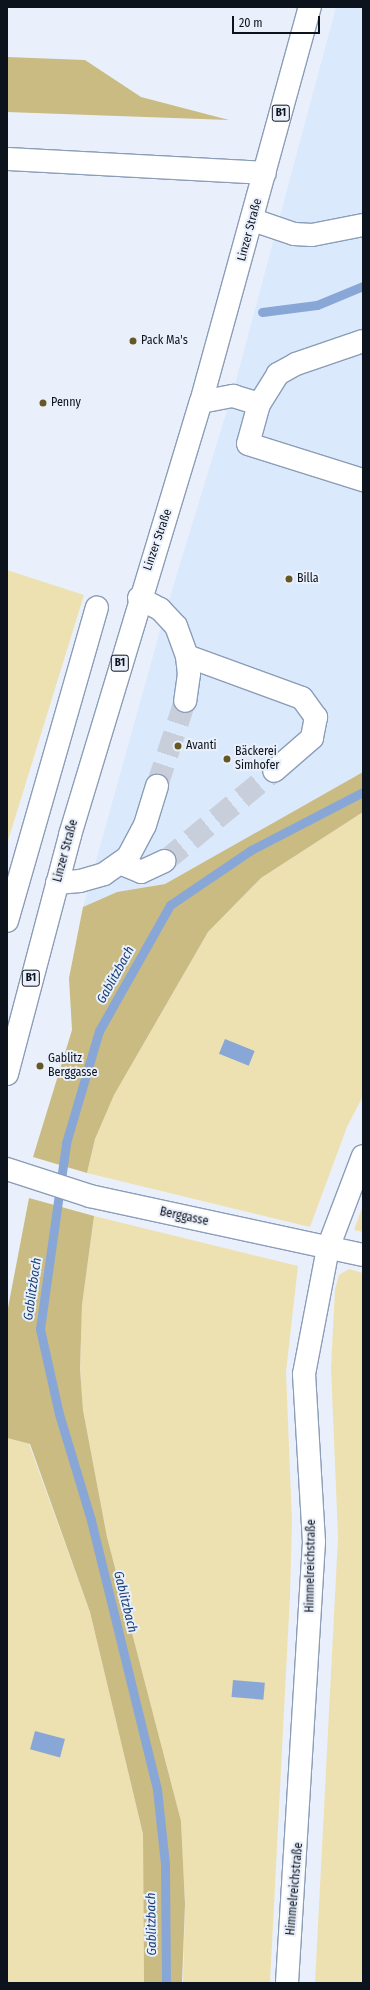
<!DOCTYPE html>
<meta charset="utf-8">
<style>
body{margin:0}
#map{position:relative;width:370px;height:1990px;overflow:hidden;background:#e9f0fb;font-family:"Fira Sans Condensed",sans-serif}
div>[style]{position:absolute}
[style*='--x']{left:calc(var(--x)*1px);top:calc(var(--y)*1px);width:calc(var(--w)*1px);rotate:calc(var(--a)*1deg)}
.built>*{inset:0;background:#dbe9fd}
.green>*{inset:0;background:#eee1b1}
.forest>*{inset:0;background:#cabb83}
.water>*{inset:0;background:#89a7d6;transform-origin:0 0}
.stream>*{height:9px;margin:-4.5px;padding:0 4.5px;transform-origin:4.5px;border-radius:4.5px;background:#89a7d6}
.minor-tunnel>*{height:22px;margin-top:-11px;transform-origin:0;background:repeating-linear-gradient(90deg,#c8cfda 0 22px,transparent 0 33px)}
.roads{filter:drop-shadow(1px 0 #8c9db7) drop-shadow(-1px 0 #8c9db7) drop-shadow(0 1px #8c9db7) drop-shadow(0 -1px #8c9db7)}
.minor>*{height:22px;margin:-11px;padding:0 11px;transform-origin:11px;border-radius:11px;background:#fff}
.major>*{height:22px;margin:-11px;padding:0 11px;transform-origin:11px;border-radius:11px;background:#fff}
.dots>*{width:11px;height:11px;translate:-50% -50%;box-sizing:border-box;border:2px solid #e9f0fb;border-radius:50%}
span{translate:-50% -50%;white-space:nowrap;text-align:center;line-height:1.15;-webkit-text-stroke:4px #e9f0fb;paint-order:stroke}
.shield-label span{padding:1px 3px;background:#e9f0fb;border:1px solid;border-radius:3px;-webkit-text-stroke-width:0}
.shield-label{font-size:11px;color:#0d131c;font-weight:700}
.street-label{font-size:12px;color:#0d131c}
.poi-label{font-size:12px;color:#0d131c}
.left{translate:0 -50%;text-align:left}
.water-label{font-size:13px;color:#183e76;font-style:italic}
.frame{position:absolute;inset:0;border:8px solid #0d131c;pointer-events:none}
.scale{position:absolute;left:232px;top:16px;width:88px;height:18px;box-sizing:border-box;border:2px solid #0d131c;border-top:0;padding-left:5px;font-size:12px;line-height:14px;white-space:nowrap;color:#0d131c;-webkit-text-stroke:3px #e9f0fb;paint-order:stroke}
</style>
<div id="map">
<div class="built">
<i style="clip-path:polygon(336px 7px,363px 7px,363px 772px,165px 884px,117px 892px,83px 907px,165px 613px,235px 384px)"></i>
</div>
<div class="green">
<i style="clip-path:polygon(7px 570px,84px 595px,7px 844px)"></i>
<i style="clip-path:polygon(363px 812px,363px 1096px,347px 1127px,310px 1227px,87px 1173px,95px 1139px,114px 1095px,208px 932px,261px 878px)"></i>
<i style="clip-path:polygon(363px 1205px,363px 1232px,354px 1230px)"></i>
<i style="clip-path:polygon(94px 1216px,298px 1266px,286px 1372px,292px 1521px,290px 1595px,270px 1983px,183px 1983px,185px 1903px,181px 1821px,107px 1537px,83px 1410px,80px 1369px,82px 1305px)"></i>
<i style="clip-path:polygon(349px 1269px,363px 1273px,363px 1983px,315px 1983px,338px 1537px,331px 1368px,335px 1289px,339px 1275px)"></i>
<i style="clip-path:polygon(7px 1438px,29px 1444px,90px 1612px,143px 1834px,144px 1983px,7px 1983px)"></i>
</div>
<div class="forest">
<i style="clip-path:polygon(7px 57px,85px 60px,141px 97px,229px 120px,7px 112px)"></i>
<i style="clip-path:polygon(363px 772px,363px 812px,261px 878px,208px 932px,114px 1095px,95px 1139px,87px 1173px,33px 1157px,72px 1030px,69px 978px,83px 907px,117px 892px,165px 884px)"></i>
<i style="clip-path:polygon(29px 1198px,94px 1216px,82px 1305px,80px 1369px,83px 1410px,107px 1537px,181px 1821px,185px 1904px,182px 1983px,144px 1983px,143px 1834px,90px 1612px,30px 1444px,7px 1438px,7px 1313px)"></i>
</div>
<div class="water">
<i style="left:225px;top:1039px;width:32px;height:16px;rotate:22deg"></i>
<i style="left:233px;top:1680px;width:32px;height:17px;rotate:5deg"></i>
<i style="left:35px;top:1731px;width:31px;height:19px;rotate:15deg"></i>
</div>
<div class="stream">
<i style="--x:262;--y:312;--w:55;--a:-7.3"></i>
<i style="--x:317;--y:305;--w:50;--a:-22.4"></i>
<i style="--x:166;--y:1983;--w:119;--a:-90.5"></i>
<i style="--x:165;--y:1864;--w:75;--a:-96.1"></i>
<i style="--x:157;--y:1789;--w:277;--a:-103.8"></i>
<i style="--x:91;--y:1520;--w:111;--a:-106.8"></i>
<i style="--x:59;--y:1414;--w:87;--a:-102.6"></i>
<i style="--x:40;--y:1329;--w:188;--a:-82"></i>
<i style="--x:66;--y:1143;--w:117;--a:-73.6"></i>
<i style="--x:99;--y:1031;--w:145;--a:-60.6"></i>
<i style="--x:170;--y:905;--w:98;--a:-34.2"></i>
<i style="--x:251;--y:850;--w:126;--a:-27.4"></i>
</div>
<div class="minor-tunnel">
<i style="--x:157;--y:786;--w:89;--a:-71.8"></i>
<i style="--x:165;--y:861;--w:141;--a:-39.5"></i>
</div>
<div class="roads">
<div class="minor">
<i style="--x:7;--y:159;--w:258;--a:3.1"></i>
<i style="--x:253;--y:220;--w:43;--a:18.9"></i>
<i style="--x:294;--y:234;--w:18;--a:3"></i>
<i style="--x:312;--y:235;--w:52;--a:-11.1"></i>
<i style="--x:363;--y:341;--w:71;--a:161.1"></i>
<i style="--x:296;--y:364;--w:21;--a:151"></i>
<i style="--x:278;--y:374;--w:36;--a:122"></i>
<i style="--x:259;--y:404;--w:41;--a:105.4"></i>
<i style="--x:248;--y:444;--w:121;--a:17.4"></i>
<i style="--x:201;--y:402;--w:33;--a:-11"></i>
<i style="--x:233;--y:396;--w:27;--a:17"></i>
<i style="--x:139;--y:598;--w:24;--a:28"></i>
<i style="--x:160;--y:609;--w:23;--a:47"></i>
<i style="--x:176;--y:626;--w:32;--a:70"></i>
<i style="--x:187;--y:656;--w:18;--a:84"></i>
<i style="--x:189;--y:674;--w:27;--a:98"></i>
<i style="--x:187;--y:656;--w:122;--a:20.1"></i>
<i style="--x:302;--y:698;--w:24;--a:54"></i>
<i style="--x:316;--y:717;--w:21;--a:101"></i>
<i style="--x:312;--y:738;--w:50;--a:139"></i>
<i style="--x:120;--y:863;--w:23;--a:23"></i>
<i style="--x:141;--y:872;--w:26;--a:-25"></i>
<i style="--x:57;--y:883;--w:23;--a:-5"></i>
<i style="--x:80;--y:881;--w:25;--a:-16"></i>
<i style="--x:104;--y:874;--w:29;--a:-35"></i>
<i style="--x:128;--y:857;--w:36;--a:-62"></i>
<i style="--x:145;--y:825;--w:41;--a:-72.9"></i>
<i style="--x:7;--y:921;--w:326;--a:-74"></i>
<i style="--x:7;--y:1169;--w:87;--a:18"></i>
<i style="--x:90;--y:1196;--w:279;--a:12.2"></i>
<i style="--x:287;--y:1983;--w:442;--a:-86.5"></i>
<i style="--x:314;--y:1542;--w:168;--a:-93.4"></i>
<i style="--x:304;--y:1374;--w:128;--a:-79.2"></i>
<i style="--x:328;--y:1248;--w:98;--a:-69.2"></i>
</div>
<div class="major">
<i style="--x:7;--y:1074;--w:247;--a:-75.2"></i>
<i style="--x:70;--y:835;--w:452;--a:-73.2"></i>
<i style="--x:201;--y:402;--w:410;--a:-74.6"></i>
</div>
</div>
<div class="dots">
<i style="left:133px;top:341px;background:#655825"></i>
<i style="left:43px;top:403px;background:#655825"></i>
<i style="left:289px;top:579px;background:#655825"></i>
<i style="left:178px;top:746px;background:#655825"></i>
<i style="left:227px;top:759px;background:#655825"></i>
<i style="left:40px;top:1066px;background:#655825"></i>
</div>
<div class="shield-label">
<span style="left:281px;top:113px">B1</span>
<span style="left:120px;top:663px">B1</span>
<span style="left:31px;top:978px">B1</span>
</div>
<div class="street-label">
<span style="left:250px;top:230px;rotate:-75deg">Linzer Straße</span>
<span style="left:158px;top:540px;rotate:-71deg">Linzer Straße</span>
<span style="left:66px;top:851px;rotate:-75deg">Linzer Straße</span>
<span style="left:184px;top:1217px;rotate:12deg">Berggasse</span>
<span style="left:311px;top:1566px;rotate:-89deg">Himmelreichstraße</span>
<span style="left:295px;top:1889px;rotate:-85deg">Himmelreichstraße</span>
</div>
<div class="poi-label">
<span class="left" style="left:141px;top:341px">Pack Ma's</span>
<span class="left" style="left:51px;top:403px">Penny</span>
<span class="left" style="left:297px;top:579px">Billa</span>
<span class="left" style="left:186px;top:746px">Avanti</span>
<span class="left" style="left:235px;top:759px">Bäckerei<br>Simhofer</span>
<span class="left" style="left:48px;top:1066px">Gablitz<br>Berggasse</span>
</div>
<div class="water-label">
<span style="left:116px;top:975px;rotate:-61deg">Gablitzbach</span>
<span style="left:33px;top:1289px;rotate:-82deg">Gablitzbach</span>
<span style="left:125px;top:1602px;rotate:76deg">Gablitzbach</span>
<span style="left:152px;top:1924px;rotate:-91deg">Gablitzbach</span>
</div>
<div class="frame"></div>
<div class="scale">20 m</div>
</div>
